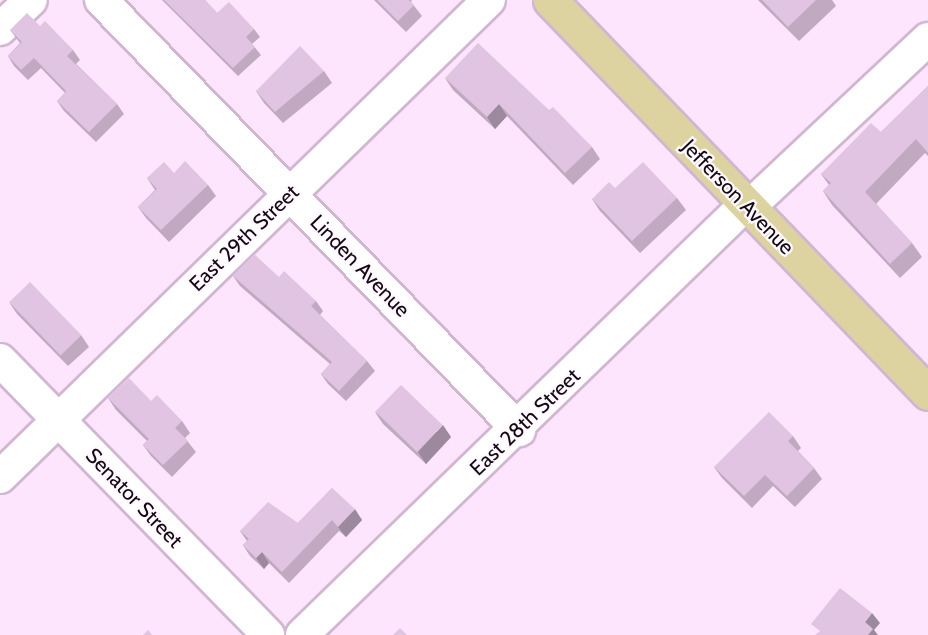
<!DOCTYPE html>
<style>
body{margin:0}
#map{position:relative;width:928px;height:635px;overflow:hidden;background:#fce5fd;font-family:Cabin,sans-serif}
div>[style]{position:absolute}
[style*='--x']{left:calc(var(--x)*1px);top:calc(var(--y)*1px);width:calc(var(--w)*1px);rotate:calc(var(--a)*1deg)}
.roads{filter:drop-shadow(2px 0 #d1b6d2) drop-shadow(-2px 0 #d1b6d2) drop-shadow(0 2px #d1b6d2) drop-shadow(0 -2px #d1b6d2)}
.minor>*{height:32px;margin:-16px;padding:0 16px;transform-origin:16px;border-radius:16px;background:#fff}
.major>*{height:33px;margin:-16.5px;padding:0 16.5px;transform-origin:16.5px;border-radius:16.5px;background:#dcd3a1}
.wall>*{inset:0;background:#c1a9c2}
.shaded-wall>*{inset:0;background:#9d899e}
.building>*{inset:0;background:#e0c4e1;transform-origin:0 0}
span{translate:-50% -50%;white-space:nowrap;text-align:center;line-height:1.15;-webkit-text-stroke:4.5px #fff9ff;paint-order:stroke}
.street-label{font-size:21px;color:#120913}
</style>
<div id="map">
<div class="roads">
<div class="minor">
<i style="--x:101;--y:0;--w:600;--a:45.81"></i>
<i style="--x:0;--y:29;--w:42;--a:-43.1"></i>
<i style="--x:748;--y:208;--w:247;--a:-43.2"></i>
<i style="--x:0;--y:360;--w:384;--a:45.7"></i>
<i style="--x:0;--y:477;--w:683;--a:-44.29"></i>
<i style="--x:302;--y:635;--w:617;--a:-44.15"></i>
</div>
<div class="major">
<i style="--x:550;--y:0;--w:545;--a:46.11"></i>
</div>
</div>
<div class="wall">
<i style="clip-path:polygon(162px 0,205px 0,217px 13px,254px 29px,260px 37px,252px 44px,261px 55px,238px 76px)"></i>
<i style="clip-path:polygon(374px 0,412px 0,411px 2px,422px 16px,406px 32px)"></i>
<i style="clip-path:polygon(758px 0,832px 0,836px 6px,799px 41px)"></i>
<i style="clip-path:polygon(40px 26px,73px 50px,80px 60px,76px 64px,117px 104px,124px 114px,96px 142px,64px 111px,57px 101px,65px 93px,41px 68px,28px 80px,14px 66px,8px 56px,20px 43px,10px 30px)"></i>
<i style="clip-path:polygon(324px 71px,332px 83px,283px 123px,264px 103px,256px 91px)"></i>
<i style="clip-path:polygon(445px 78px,549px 110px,592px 147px,600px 159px,573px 185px,507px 116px,495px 129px,453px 90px)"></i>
<i style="clip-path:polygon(928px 86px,928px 156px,925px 153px,876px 204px,912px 243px,922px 257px,900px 278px,832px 205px,823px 191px,829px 185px,821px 174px,881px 132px)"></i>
<i style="clip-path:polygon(174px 173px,208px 185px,216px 196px,169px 242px,146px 218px,138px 207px,155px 190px,147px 178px)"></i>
<i style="clip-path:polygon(677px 198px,686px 210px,640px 253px,600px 211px,592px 199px)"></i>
<i style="clip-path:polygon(233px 276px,279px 277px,316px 301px,323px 311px,320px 315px,367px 361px,375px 371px,346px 401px,328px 384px,321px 374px,330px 364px,240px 286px)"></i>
<i style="clip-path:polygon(9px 302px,81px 335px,89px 347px,68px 366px,17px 314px)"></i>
<i style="clip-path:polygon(108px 398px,151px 401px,182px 421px,190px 433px,185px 438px,196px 452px,172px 477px,151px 456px,143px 445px,147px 441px,116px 410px)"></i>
<i style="clip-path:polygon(375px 412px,451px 437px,426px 464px,383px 424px)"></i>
<i style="clip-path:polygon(793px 436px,801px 448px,798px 451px,814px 468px,822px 479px,795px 507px,773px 486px,752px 508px,722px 478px,714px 467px)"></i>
<i style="clip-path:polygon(332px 488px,362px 520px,346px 537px,339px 531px,289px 583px,269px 563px,264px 569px,250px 556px,243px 545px,247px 541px,240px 531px,298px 523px)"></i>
</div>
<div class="shaded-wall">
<i style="clip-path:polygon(499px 104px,507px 116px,495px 129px,487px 117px)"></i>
<i style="clip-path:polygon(443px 425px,451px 437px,426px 464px,418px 452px)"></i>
<i style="clip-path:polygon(355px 509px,362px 520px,346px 537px,338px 527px)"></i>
<i style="clip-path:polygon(262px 552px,269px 563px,264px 569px,256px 558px)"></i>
<i style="clip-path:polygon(872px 613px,880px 623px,874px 630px,878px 635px,868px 635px,865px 622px)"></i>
</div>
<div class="building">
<i style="clip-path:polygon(164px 0,205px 0,217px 13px,229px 2px,254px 29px,246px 37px,255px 47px,233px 68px)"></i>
<i style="clip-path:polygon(377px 0,409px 0,414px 5px,398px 21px)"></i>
<i style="clip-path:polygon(762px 0,816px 0,788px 27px)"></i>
<i style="clip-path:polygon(27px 13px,40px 26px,45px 21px,73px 50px,67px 56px,117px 104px,89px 132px,57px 101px,66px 91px,34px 58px,21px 70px,8px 56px,22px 42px,10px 30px)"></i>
<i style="clip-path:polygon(478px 43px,549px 110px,553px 107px,592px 147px,565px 173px,499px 104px,487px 117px,445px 78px)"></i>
<i style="clip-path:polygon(300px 46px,324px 71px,275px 112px,256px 91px)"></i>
<i style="clip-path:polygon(928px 86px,928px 153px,916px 139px,865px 192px,912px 243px,890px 264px,823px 191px,831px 183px,821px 174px,871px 123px,881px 132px)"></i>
<i style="clip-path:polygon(185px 161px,208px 185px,161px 230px,138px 207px,157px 189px,147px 178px,164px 162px,174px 173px)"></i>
<i style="clip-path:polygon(643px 162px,677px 198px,632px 241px,592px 199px,609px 182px,615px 188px)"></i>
<i style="clip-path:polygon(254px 254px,279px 277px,284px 271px,316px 301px,311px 306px,367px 361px,339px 391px,321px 374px,332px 362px,233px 276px)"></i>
<i style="left:30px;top:282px;width:74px;height:29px;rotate:46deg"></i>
<i style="clip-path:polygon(129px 378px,151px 401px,157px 395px,182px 421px,175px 428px,188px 441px,163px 465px,143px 445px,149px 439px,108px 398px)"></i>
<i style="left:401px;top:385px;width:58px;height:37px;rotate:44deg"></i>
<i style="clip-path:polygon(769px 412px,793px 436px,788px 441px,814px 468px,787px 496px,765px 475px,744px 496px,714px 467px)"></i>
<i style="clip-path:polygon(332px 488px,355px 509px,338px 527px,332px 520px,282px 572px,262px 552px,256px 558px,243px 545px,249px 539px,240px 531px,268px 502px,298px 523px)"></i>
<i style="clip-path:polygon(840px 588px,872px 613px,865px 622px,873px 629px,868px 635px,815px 635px,820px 631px,811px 624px)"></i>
<i style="clip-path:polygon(400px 628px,407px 635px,393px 635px)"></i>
<i style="clip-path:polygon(148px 630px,152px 635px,143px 635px)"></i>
</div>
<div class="street-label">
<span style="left:738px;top:197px;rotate:46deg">Jefferson Avenue</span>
<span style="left:244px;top:238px;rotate:-44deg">East 29th Street</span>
<span style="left:360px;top:266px;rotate:46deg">Linden Avenue</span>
<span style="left:525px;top:422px;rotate:-44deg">East 28th Street</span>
<span style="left:134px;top:498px;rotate:46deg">Senator Street</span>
</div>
</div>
